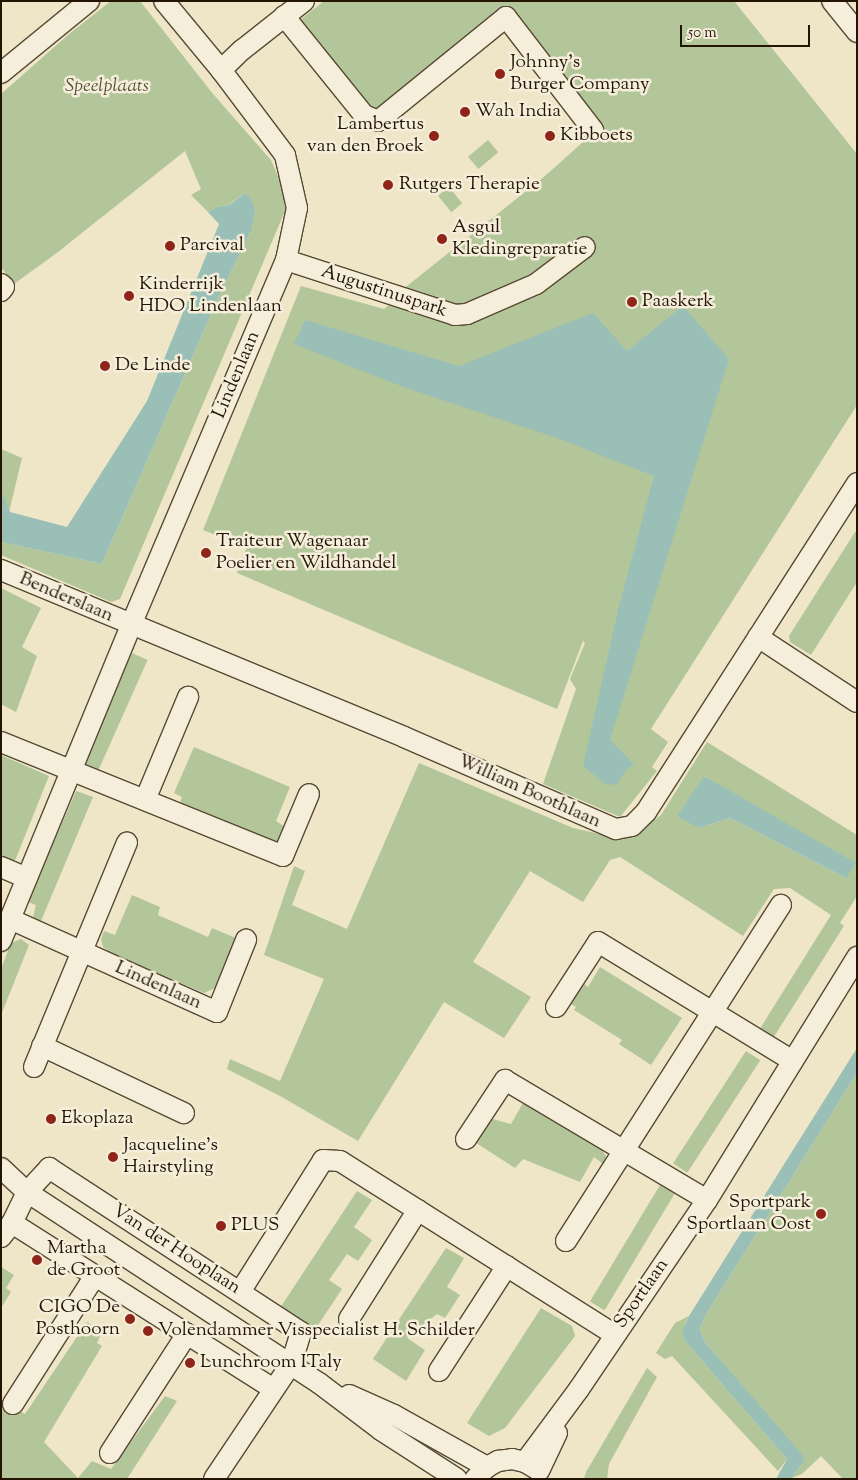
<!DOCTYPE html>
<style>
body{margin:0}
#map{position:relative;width:858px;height:1480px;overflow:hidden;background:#efe5c7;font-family:"Sorts Mill Goudy",serif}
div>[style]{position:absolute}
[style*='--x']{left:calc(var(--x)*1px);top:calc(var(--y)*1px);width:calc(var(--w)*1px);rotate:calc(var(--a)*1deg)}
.green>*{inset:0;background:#b3c69a;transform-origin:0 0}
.water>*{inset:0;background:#9abfb7}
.roads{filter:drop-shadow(1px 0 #574934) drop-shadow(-1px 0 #574934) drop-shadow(0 1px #574934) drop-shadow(0 -1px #574934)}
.minor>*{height:20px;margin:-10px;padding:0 10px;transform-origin:10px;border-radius:10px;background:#f5eedb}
.dots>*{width:14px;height:14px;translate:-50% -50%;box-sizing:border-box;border:2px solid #f5eedb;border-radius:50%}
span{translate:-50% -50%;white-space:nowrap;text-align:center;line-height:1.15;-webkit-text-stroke:5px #f5eedb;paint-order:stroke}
.poi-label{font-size:19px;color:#241503}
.left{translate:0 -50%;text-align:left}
.right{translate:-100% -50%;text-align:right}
.park-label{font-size:19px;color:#565338;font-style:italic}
.street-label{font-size:19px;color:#241503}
.frame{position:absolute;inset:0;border:2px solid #241503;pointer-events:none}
.scale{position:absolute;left:680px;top:25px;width:130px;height:22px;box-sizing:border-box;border:2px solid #241503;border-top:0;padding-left:6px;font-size:15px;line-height:18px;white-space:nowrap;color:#241503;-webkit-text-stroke:4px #f5eedb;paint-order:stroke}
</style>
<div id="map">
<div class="green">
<i style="clip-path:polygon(111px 1px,140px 1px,213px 94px,271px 160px,284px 190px,285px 211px,120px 599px,111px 602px,1px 555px,1px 542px,102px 564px,218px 298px,252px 229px,255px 211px,245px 193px,228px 205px,217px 207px,208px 212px,191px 195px,201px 189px,185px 151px,58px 252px,14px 284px,1px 267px,1px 94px,69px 34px)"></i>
<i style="clip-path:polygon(324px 1px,734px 1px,857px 154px,857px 405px,651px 729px,668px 742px,652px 767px,657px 771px,620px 817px,543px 784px,576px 689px,570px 679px,585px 643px,583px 641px,557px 709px,237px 573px,247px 547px,203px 530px,301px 286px,384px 309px,398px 297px,397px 294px,545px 176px,592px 134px,507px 7px,368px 116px,295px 24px)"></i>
<i style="left:488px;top:140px;width:16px;height:26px;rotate:50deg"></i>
<i style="left:449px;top:187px;width:21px;height:14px;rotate:51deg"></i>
<i style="clip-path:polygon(1px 449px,22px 458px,9px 512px,1px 490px)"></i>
<i style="clip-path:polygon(855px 532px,857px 532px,857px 582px,811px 655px,790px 642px,789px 636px)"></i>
<i style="clip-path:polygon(1px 588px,41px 608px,22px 647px,37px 656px,16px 712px,1px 704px)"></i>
<i style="left:132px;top:653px;width:17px;height:121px;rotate:24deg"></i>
<i style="clip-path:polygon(evenodd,707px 742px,857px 835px,857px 896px,840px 923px,844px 926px,770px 1043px,756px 1035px,831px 915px,790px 888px,774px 889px,743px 936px,620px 857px,610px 860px,583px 902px,530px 871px,473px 962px,531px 997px,504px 1038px,444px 1002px,358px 1141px,280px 1096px,227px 1069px,230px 1059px,280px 1081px,324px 979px,264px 955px,294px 866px,305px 871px,292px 905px,347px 929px,419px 763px,573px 828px,613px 837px,642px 829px,661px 815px,707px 742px,705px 776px,846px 878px,730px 818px,699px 828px,705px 776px)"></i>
<i style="clip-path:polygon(194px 747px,290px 787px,276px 821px,287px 828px,279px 841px,268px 845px,179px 806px,182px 797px,174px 793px)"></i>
<i style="clip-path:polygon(1px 755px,49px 776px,10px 873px,1px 870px)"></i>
<i style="clip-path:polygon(76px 791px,93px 797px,41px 921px,33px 917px,36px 905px,28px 902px)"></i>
<i style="clip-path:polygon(132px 895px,160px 907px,158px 915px,208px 937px,212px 928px,236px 938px,217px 987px,204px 993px,112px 954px,103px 947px,101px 939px,104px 931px,115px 935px)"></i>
<i style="clip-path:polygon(21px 939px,29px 945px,1px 1015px,1px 969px,11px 943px)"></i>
<i style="clip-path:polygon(600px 967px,682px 1018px,651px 1065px,619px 1044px,622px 1040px,574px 1010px,576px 1007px,569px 1003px,582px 982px,588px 987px)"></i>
<i style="left:746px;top:1051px;width:17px;height:134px;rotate:33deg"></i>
<i style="clip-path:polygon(857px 1073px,857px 1479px,843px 1479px,821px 1456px,802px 1474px,792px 1478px,805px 1460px,705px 1342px,700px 1329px,705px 1316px)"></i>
<i style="clip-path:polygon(523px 1103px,601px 1149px,606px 1156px,603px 1164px,594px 1157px,580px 1182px,523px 1159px,515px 1168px,473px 1141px,489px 1118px,511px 1124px)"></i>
<i style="left:660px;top:1185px;width:17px;height:136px;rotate:31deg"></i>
<i style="clip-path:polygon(357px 1191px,372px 1200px,354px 1227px,372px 1240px,358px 1261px,347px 1254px,329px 1280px,342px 1289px,314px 1331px,280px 1308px)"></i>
<i style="clip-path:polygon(446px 1248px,464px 1258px,447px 1287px,460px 1295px,445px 1318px,437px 1314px,407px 1338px,425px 1350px,406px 1381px,373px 1359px)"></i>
<i style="clip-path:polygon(1px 1267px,14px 1275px,6px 1288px,11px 1292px,1px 1308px)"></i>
<i style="clip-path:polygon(541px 1308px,572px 1326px,575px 1336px,505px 1428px,489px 1436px,467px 1423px)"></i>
<i style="clip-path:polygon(689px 1316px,685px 1324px,685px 1341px,787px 1459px,778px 1471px,672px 1356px,665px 1359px,656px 1353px,675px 1323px)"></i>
<i style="clip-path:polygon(87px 1322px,102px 1332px,97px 1343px,102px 1346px,44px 1442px,78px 1478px,92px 1461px,111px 1469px,165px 1396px,177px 1401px,127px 1479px,1px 1479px,1px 1400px,25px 1414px)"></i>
<i style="clip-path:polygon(647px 1368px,657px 1377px,609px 1464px,607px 1479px,584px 1479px,586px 1472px)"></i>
</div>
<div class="water">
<i style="clip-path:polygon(245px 193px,252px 201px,255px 211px,252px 229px,218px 298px,102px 564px,1px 542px,1px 490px,10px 512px,67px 527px,147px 401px,219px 224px,208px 212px,217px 207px,229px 205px)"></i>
<i style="clip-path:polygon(683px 306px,729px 359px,610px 740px,634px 764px,627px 769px,617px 784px,607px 785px,583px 766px,619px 606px,654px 476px,557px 438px,406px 388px,294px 344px,305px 320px,459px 366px,593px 313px,627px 351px)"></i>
<i style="clip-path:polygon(704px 776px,856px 863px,846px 878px,730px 818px,699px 828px,677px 816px)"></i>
<i style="clip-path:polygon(857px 1048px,857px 1073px,705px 1316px,700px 1329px,705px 1342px,800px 1452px,805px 1460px,792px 1478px,776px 1479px,787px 1459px,685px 1341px,682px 1332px,689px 1316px)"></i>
</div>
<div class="roads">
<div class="minor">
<i style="--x:832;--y:1;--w:40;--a:51"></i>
<i style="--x:284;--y:16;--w:127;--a:51.1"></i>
<i style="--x:364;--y:115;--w:15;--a:23"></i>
<i style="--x:378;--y:121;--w:165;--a:-39.1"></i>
<i style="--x:506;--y:17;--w:143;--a:52.4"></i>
<i style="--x:221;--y:70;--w:29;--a:-44"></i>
<i style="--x:242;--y:50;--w:79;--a:-38.3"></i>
<i style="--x:1;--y:73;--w:114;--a:-39.3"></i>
<i style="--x:286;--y:260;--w:178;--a:18"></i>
<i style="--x:455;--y:315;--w:12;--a:-5"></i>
<i style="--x:467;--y:314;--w:75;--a:-23.5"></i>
<i style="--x:536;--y:284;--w:61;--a:-37.1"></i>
<i style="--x:1;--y:284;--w:4;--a:45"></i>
<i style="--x:4;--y:287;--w:5;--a:127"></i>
<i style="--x:1;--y:570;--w:436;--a:22.5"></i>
<i style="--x:404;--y:737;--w:231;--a:23.5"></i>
<i style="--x:616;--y:829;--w:16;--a:-11"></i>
<i style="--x:632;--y:826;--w:20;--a:-45"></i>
<i style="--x:646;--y:812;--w:391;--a:-57.3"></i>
<i style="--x:758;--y:637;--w:118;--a:33.3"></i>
<i style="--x:1;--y:742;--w:304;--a:22"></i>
<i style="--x:283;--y:856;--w:67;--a:-67.2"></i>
<i style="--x:145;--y:800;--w:112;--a:-67.3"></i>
<i style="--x:1;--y:867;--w:28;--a:23"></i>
<i style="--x:10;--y:919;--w:227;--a:24.2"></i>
<i style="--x:217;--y:1012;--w:78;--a:-68.1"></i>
<i style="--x:1;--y:941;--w:342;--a:-67.6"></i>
<i style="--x:131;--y:625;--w:397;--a:-67"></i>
<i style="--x:286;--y:260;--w:53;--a:-78.1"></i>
<i style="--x:297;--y:208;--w:54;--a:-102.8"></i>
<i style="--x:285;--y:155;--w:106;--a:-127"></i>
<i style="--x:221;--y:70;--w:89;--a:-129.6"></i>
<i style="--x:556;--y:1007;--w:77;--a:-57.1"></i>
<i style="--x:598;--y:942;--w:226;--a:31.4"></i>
<i style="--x:42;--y:1046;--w:157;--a:25.3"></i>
<i style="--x:34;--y:1067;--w:243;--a:-67.5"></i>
<i style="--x:466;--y:1139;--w:71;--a:-56.5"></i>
<i style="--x:505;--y:1080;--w:235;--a:30.7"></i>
<i style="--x:1;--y:1168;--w:35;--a:43"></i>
<i style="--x:27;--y:1192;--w:349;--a:33.2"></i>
<i style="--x:319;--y:1383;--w:78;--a:37.2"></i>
<i style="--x:381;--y:1430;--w:90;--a:32.8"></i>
<i style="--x:12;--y:1223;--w:310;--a:32.4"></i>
<i style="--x:1;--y:1237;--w:18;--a:-52"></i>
<i style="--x:12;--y:1223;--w:34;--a:-64"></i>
<i style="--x:27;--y:1192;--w:33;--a:-47"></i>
<i style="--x:49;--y:1168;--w:301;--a:33.1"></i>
<i style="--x:301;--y:1332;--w:34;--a:107"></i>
<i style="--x:291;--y:1364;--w:138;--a:123.8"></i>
<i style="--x:566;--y:1241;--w:399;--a:-57.4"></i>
<i style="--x:240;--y:1292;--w:156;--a:-57.8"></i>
<i style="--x:323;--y:1160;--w:17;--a:3"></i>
<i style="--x:340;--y:1161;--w:324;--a:32.3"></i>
<i style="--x:349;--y:1319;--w:129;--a:-57.7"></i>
<i style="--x:439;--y:1371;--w:125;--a:-57.1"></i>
<i style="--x:349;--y:1395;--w:49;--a:24"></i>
<i style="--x:394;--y:1415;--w:107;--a:29.2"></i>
<i style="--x:13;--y:1404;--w:152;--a:-57.4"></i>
<i style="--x:110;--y:1453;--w:142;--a:-57.1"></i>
<i style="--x:525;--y:1462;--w:91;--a:-53.5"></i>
<i style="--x:579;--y:1389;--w:228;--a:-55.9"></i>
<i style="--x:707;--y:1200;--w:286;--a:-58.3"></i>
<i style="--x:539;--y:1471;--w:42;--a:-64.7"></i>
<i style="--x:475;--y:1479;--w:17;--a:-45"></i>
<i style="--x:487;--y:1467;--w:13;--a:-29"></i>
<i style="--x:498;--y:1461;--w:14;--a:-8"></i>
<i style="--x:512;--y:1459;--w:13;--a:13"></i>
<i style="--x:525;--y:1462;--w:12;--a:31"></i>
</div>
</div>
<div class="dots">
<i style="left:500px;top:74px;background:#8f2418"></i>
<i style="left:465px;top:112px;background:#8f2418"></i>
<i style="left:434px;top:136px;background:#8f2418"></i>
<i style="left:550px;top:136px;background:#8f2418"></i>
<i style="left:388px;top:185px;background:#8f2418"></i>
<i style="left:442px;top:239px;background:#8f2418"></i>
<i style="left:170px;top:246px;background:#8f2418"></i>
<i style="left:129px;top:296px;background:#8f2418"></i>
<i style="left:632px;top:302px;background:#8f2418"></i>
<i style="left:105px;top:366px;background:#8f2418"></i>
<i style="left:206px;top:553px;background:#8f2418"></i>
<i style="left:51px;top:1119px;background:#8f2418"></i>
<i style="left:113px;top:1157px;background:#8f2418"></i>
<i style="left:821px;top:1214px;background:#8f2418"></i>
<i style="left:221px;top:1226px;background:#8f2418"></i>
<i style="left:37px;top:1260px;background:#8f2418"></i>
<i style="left:130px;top:1319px;background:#8f2418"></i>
<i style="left:148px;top:1331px;background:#8f2418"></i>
<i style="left:190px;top:1363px;background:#8f2418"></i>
</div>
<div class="poi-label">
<span class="left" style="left:510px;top:74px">Johnny's<br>Burger Company</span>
<span class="left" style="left:475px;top:112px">Wah India</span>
<span class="right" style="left:424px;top:136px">Lambertus<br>van den Broek</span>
<span class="left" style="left:560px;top:136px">Kibboets</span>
<span class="left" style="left:399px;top:185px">Rutgers Therapie</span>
<span class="left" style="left:452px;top:239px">Asgul<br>Kledingreparatie</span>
<span class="left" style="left:180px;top:246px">Parcival</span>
<span class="left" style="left:139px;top:296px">Kinderrijk<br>HDO Lindenlaan</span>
<span class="left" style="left:642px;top:302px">Paaskerk</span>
<span class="left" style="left:115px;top:366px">De Linde</span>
<span class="left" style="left:216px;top:553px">Traiteur Wagenaar<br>Poelier en Wildhandel</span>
<span class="left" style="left:61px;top:1119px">Ekoplaza</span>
<span class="left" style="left:123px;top:1157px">Jacqueline's<br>Hairstyling</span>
<span class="right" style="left:811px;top:1214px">Sportpark<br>Sportlaan Oost</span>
<span class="left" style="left:231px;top:1226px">PLUS</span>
<span class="left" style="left:47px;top:1260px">Martha<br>de Groot</span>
<span class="right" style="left:120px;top:1319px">CIGO De<br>Posthoorn</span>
<span class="left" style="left:158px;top:1331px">Volendammer Visspecialist H. Schilder</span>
<span class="left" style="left:200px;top:1363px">Lunchroom ITaly</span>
</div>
<div class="park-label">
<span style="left:107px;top:87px">Speelplaats</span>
</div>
<div class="street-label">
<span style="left:384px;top:292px;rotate:18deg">Augustinuspark</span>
<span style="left:237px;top:375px;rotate:-67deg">Lindenlaan</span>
<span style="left:66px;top:598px;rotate:23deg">Benderslaan</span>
<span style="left:529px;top:792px;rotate:24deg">William Boothlaan</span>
<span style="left:158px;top:986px;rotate:24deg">Lindenlaan</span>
<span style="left:176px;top:1250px;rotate:33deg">Van der Hooplaan</span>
<span style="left:642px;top:1294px;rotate:-55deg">Sportlaan</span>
</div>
<div class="frame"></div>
<div class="scale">50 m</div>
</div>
